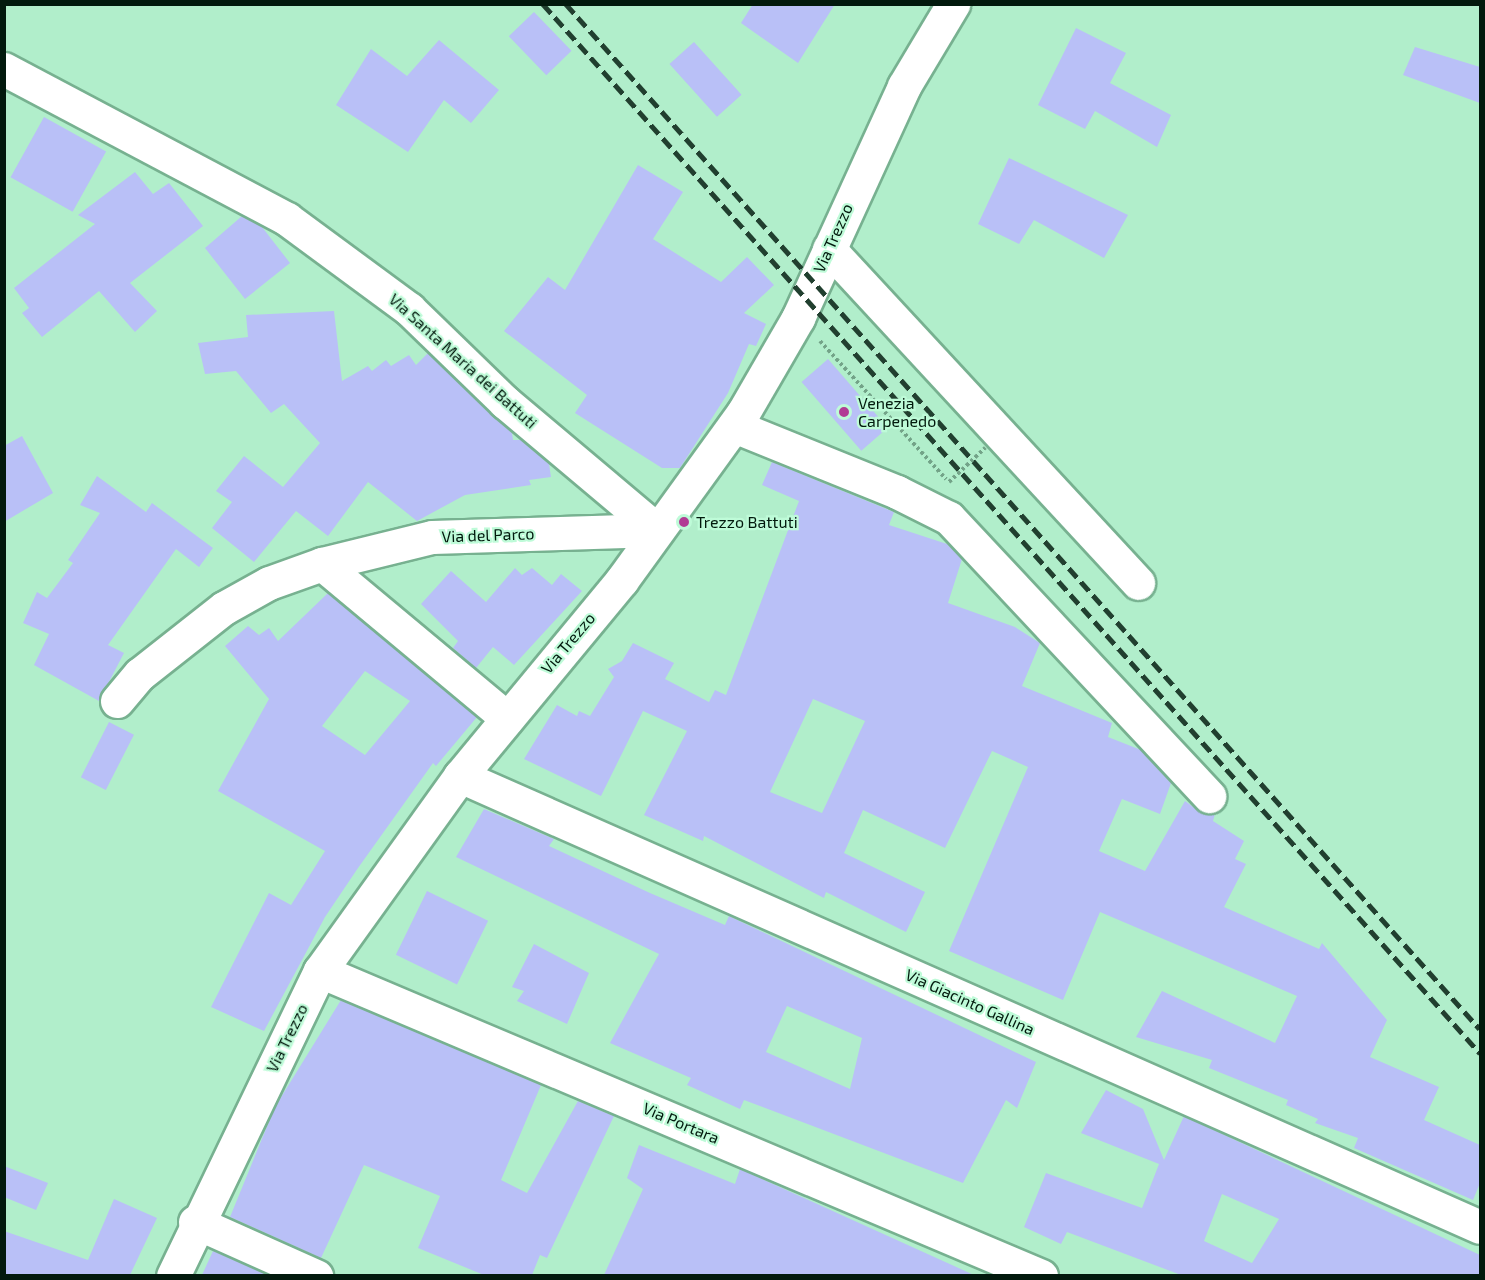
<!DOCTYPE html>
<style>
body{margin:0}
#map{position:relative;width:1485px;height:1280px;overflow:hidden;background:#b1eecb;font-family:"Exo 2",sans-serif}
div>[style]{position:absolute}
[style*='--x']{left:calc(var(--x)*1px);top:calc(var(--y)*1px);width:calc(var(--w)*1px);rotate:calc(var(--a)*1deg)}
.building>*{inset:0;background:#b9c0f7;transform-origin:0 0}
.path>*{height:4px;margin-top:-2px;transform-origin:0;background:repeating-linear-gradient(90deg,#73a388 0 3px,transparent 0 6px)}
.roads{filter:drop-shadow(2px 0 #77b190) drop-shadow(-2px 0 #77b190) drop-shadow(0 2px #77b190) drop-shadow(0 -2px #77b190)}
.minor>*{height:33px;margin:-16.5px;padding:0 16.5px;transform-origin:16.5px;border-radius:16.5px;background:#fff}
.rail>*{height:4.5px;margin-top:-2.25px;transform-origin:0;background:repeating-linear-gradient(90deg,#213f2f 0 12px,transparent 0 18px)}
.path-bridge>*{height:4px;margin-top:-2px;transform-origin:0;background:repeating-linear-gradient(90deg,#73a388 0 3px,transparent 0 6px)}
.dots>*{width:16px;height:16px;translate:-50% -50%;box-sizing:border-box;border:3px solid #befbd8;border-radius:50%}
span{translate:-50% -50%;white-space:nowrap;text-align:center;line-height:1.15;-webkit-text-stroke:4.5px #befbd8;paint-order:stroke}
.street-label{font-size:16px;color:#02190d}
.poi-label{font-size:16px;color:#02190d}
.left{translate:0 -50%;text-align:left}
.frame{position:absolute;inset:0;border:6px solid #02190d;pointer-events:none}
</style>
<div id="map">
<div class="building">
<i style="clip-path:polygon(753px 4px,835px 4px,798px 63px,741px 23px)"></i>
<i style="left:534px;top:12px;width:54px;height:35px;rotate:46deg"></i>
<i style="clip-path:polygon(1076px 28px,1126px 53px,1110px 83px,1171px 115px,1157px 147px,1095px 111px,1085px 129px,1038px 105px)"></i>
<i style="clip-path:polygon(439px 40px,499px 90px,471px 123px,444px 100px,408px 152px,336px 105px,371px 49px,407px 76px)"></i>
<i style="left:694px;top:42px;width:71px;height:33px;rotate:48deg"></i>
<i style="clip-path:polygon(1415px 47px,1480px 67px,1480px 103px,1403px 75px)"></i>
<i style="left:44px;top:117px;width:71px;height:69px;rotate:29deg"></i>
<i style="clip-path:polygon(1009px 158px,1128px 215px,1104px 258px,1034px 220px,1019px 244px,978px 224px)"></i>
<i style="clip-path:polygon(638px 165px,683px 192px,653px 239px,721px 282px,747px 257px,774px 285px,744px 313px,766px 324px,756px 346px,749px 344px,728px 393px,680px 468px,662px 468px,575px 413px,587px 395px,504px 331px,548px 277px,565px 290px)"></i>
<i style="clip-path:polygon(135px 172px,153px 194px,169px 183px,203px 226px,130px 283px,157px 311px,135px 332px,99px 291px,42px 337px,22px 313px,29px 308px,14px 288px,95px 224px,78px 215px)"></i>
<i style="clip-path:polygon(242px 216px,262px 227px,290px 263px,245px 299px,205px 248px)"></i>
<i style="clip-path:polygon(334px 311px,342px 381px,368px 366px,372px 371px,386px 360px,391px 366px,409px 355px,416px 365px,428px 353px,512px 433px,513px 440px,521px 440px,549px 464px,551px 477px,529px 480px,531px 485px,465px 495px,417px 521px,368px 482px,328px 536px,296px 511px,254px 562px,212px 528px,232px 502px,216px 491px,244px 456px,283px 487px,320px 443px,284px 404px,271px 413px,236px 371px,205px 374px,198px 343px,248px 337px,246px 315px)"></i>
<i style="left:828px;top:359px;width:91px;height:35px;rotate:49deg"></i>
<i style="clip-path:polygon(22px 436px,53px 493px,4px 522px,4px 446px)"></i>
<i style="clip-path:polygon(evenodd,772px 462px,894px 512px,889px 525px,947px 544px,962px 559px,948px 603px,1015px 627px,1040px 643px,1022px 686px,1112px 723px,1108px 737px,1141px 750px,1171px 783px,1160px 814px,1122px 799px,1099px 851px,1145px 871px,1185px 801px,1203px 814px,1215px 814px,1213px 821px,1244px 841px,1235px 859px,1246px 864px,1224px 907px,1319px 949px,1322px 943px,1387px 1020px,1370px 1057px,1439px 1087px,1424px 1120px,1480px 1145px,1480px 1183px,1473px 1200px,1354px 1148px,1358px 1138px,1315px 1123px,1318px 1119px,1286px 1105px,1288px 1100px,1209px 1068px,1212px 1060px,1136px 1037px,1162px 991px,1275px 1043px,1297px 996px,1100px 912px,1063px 1000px,949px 951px,1028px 767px,992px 751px,945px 848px,863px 810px,844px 853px,925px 892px,906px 932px,826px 892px,824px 898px,704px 836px,703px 841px,644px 815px,687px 731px,643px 711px,601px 796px,524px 759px,557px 705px,577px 716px,579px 711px,590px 716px,614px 677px,608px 669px,622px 661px,633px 643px,674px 663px,665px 679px,709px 702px,715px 690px,726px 695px,799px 501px,762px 485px,772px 462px,813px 699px,865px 721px,822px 813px,770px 792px,813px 699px)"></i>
<i style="clip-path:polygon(97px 476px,146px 512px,152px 503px,213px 548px,199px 567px,176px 549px,108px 645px,124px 653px,99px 701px,34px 665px,49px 634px,23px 623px,37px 592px,47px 598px,73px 563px,68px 560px,100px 513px,80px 505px)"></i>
<i style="clip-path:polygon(515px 568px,522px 575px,532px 568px,552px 585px,561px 574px,582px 591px,514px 665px,493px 647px,476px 668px,453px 648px,458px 641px,421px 604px,451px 571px,486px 602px)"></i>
<i style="clip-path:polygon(evenodd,328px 593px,477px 717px,436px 766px,433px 763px,358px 868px,325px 917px,264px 1031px,211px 1007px,269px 893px,291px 905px,325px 851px,218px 791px,269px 699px,225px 646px,248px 626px,259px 635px,269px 628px,278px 641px,328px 593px,365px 671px,410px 701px,365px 755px,322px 726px,365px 671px)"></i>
<i style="left:109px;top:722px;width:28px;height:62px;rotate:27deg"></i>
<i style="clip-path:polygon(evenodd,484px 809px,554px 839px,549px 846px,650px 893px,725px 925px,729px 916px,1036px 1062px,1017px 1108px,1006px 1100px,963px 1183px,744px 1100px,740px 1109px,687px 1085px,691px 1078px,610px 1043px,659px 954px,456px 857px,484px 809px,787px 1006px,862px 1038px,850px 1089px,766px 1052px,787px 1006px)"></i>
<i style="left:427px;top:891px;width:68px;height:71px;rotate:26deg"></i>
<i style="clip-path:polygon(534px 944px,589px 973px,567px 1024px,517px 1001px,524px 991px,512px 987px)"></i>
<i style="clip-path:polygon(341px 1000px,541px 1085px,501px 1180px,527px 1193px,578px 1101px,614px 1116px,547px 1258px,540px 1255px,532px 1275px,484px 1275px,418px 1248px,440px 1196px,364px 1165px,321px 1258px,230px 1217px,275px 1107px)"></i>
<i style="clip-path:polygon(evenodd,1106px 1090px,1143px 1109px,1164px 1160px,1184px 1116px,1480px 1255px,1480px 1275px,1181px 1275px,1067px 1232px,1061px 1244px,1024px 1227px,1046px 1173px,1142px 1208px,1159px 1164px,1081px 1133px,1106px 1090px,1222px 1194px,1279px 1219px,1252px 1263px,1204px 1241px,1222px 1194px)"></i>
<i style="clip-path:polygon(639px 1145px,735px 1184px,740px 1169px,974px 1275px,604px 1275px,643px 1189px,627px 1178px)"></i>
<i style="clip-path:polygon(4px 1166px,48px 1183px,36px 1210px,4px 1197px)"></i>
<i style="clip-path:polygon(114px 1199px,157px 1218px,130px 1275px,4px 1275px,4px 1231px,88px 1260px)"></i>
<i style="clip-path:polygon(213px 1251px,269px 1275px,202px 1275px)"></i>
</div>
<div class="path">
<i style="--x:820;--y:341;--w:187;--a:47.6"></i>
</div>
<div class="roads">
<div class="minor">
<i style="--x:4;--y:69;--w:320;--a:27.9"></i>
<i style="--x:287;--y:219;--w:152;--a:36.4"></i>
<i style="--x:409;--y:309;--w:134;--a:44.1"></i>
<i style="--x:505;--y:402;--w:199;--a:40.1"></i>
<i style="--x:829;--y:249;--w:455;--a:47.2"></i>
<i style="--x:734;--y:426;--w:176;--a:22"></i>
<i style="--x:897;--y:492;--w:58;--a:26.6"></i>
<i style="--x:949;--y:518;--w:381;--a:46.9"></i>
<i style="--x:322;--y:564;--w:241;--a:39.8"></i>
<i style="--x:117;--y:701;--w:35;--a:-50"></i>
<i style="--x:140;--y:674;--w:107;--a:-38.2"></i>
<i style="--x:224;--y:608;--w:51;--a:-29.1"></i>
<i style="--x:269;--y:583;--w:56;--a:-19.7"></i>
<i style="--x:322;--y:564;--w:113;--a:-13.8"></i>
<i style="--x:432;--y:537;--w:225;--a:-1.8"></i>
<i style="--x:460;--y:776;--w:1115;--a:23.85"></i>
<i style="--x:320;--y:971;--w:783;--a:22.93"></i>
<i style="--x:195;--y:1222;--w:133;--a:24.1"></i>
<i style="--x:173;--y:1276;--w:339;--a:-64.3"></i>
<i style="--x:320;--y:971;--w:240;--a:-54.3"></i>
<i style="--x:460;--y:776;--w:254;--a:-50.4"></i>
<i style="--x:622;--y:580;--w:206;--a:-54.1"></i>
<i style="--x:743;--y:413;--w:110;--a:-59.9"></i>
<i style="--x:798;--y:318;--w:255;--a:-65.4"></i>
<i style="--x:904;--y:86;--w:96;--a:-59.1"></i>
</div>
</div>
<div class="rail">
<i style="--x:543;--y:4;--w:1407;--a:48.23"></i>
<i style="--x:566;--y:4;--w:1373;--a:48.28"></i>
</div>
<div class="path-bridge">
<i style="--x:949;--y:482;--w:50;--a:-43.4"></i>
</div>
<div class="dots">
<i style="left:844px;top:412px;background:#b13c94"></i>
<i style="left:684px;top:522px;background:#b13c94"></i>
</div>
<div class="street-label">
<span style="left:833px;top:238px;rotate:-66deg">Via Trezzo</span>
<span style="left:463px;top:361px;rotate:42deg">Via Santa Maria dei Battuti</span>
<span style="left:488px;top:535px;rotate:-2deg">Via del Parco</span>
<span style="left:568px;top:643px;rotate:-50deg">Via Trezzo</span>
<span style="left:970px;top:1002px;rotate:24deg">Via Giacinto Gallina</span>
<span style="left:287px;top:1038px;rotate:-64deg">Via Trezzo</span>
<span style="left:681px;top:1123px;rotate:23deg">Via Portara</span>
</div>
<div class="poi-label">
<span class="left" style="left:858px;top:412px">Venezia<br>Carpenedo</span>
<span class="left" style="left:696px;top:522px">Trezzo Battuti</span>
</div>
<div class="frame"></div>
</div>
